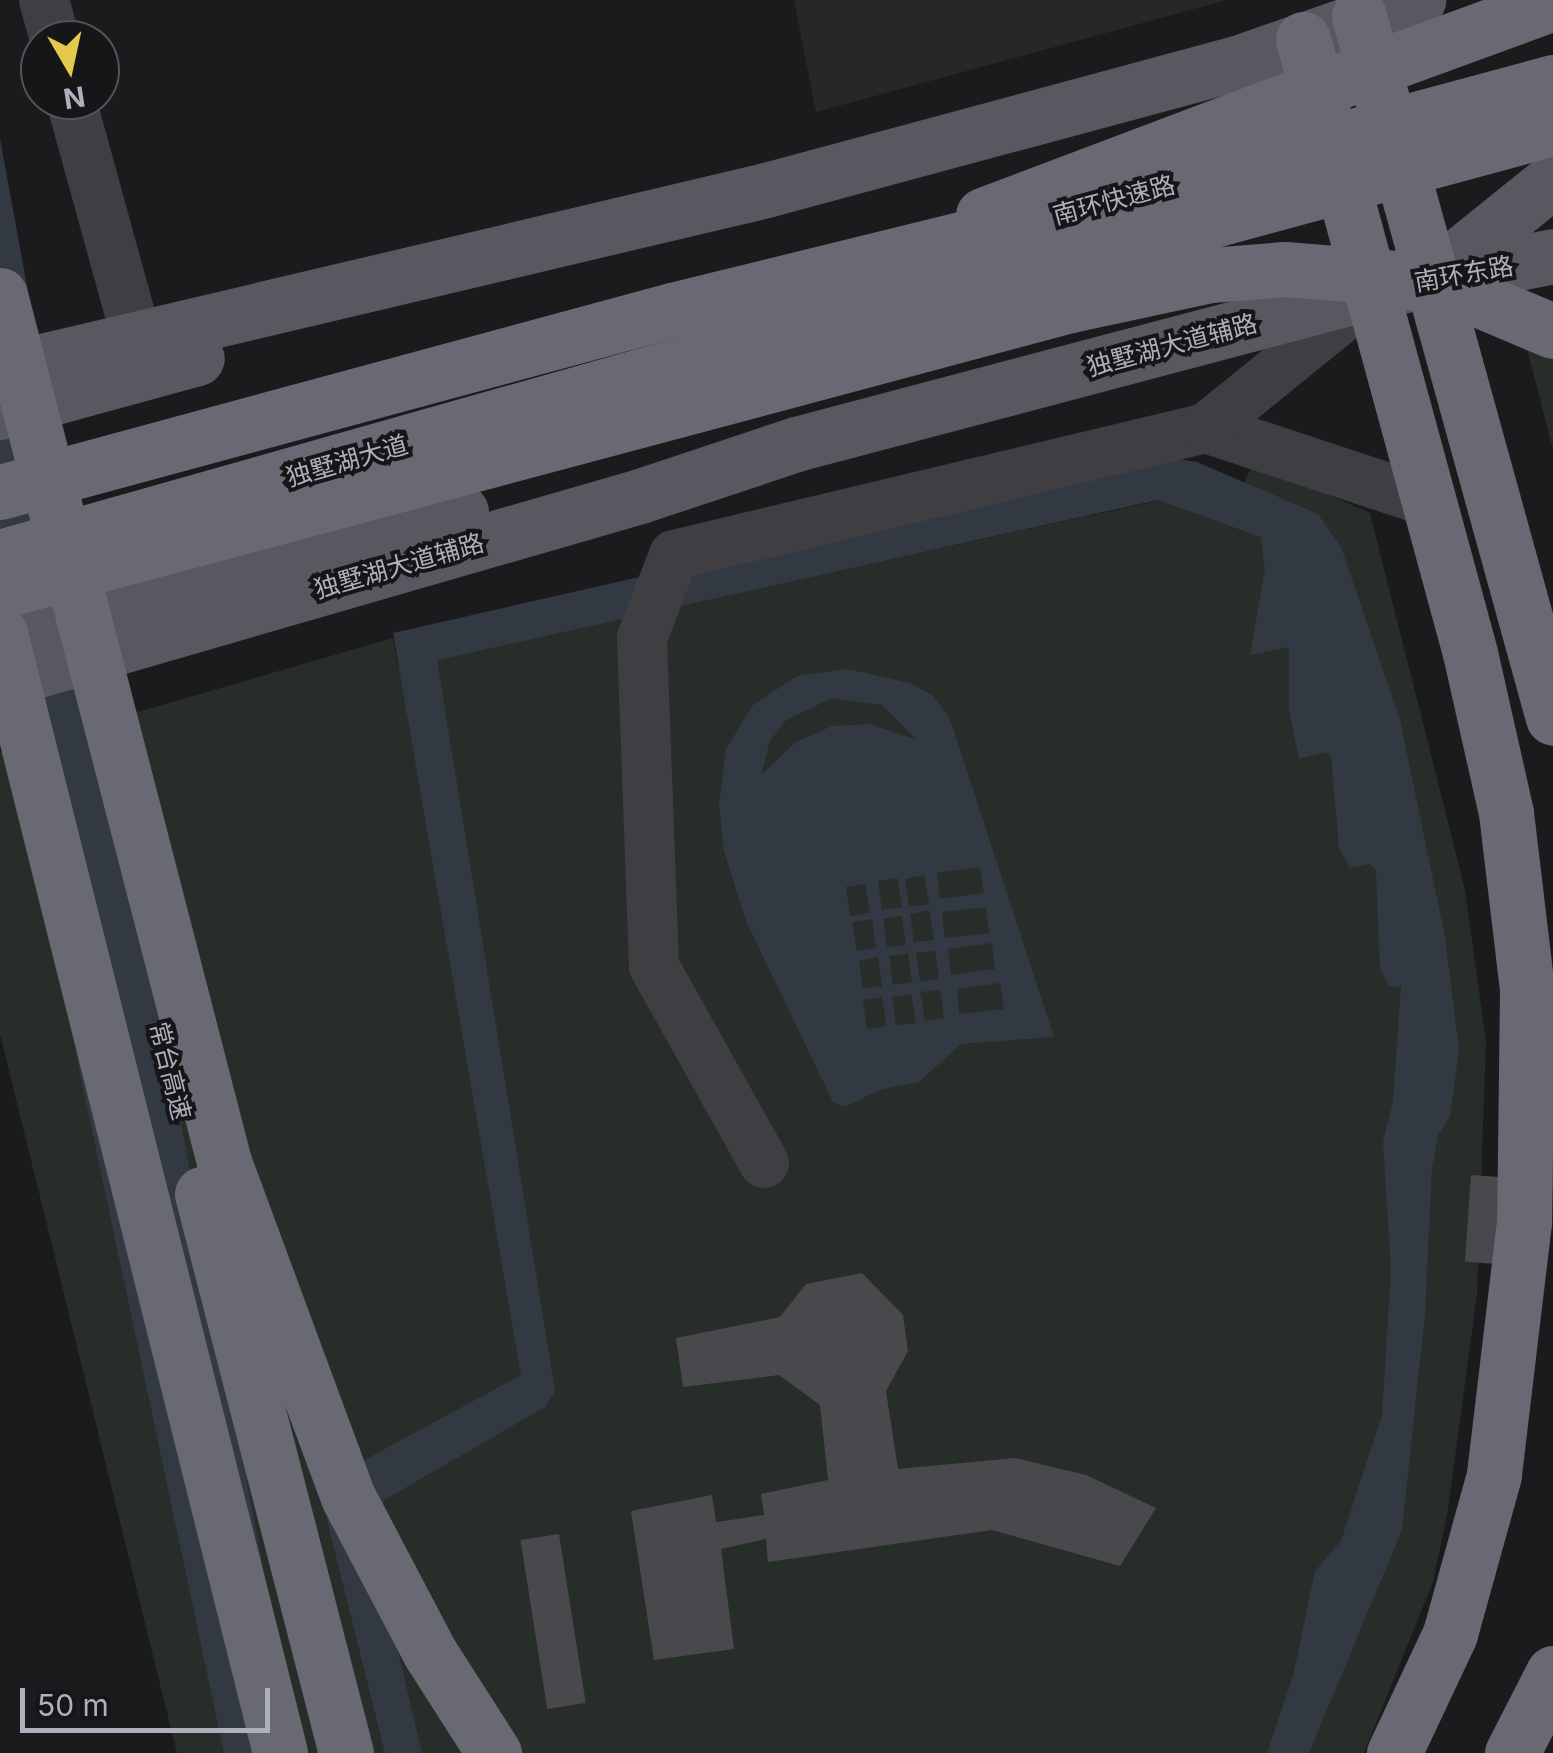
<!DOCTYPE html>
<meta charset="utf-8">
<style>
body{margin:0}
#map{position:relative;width:1553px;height:1753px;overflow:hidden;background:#1b1b1d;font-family:Inter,"Noto Sans SC",sans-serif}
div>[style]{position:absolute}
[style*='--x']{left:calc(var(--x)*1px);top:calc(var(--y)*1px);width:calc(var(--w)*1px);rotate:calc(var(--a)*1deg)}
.built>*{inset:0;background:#27272a}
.green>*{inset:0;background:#272e29}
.water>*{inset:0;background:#333942}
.building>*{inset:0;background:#48484d;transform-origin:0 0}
.minor>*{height:50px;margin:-25px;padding:0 25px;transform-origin:25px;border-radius:25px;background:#3e3e43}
.major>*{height:55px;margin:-27.5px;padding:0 27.5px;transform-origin:27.5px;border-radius:27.5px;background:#585960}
.highway>*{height:55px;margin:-27.5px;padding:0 27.5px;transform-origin:27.5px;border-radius:27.5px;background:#686972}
.highway-bridge>*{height:55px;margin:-27.5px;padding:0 27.5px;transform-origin:27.5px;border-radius:27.5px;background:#686972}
span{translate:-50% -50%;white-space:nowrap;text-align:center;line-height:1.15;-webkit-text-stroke:8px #161618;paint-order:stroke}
.street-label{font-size:25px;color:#aeb0bb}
.north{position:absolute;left:20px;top:20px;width:100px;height:100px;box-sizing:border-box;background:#161618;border:2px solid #535459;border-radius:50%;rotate:171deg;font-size:28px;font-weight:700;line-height:40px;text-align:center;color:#aeb0bb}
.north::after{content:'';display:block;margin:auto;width:35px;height:45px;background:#e5c94a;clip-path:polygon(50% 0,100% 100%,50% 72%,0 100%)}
.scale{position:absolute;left:20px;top:1688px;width:250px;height:45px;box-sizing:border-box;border:5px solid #aeb0bb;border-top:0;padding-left:12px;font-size:30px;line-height:35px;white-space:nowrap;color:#aeb0bb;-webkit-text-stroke:8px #161618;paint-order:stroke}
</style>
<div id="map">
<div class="built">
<i style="clip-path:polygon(794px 0,1227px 0,816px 112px)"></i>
</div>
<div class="green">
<i style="clip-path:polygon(1553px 334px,1553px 450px,1525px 341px)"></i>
<i style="clip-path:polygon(1254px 462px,1370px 513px,1465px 890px,1486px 1042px,1477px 1294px,1448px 1509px,1433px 1582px,1364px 1753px,177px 1753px,0 1034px,0 752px,393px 638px,398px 667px,1244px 482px)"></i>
</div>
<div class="water">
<i style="clip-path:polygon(0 139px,297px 1753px,224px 1753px,82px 1083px,0 634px)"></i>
<i style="clip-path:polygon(1167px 457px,1197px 462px,1318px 514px,1341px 547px,1400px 720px,1445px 937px,1459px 1049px,1450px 1117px,1438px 1135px,1432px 1167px,1425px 1314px,1402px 1530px,1309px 1753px,1267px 1753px,1293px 1676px,1315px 1571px,1341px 1541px,1382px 1415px,1391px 1270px,1383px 1142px,1393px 1101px,1401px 986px,1389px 987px,1380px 968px,1376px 870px,1370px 864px,1350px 868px,1339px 848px,1331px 756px,1326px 752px,1299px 759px,1289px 711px,1289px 647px,1250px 655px,1265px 570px,1261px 537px,1158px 500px,437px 660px,555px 1391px,545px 1407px,384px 1500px,375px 1555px,422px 1753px,385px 1753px,320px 1492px,328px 1480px,521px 1375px,393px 633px)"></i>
<i style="clip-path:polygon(evenodd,848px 669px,910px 683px,932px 695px,949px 716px,1054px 1037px,961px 1044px,919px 1082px,879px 1090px,845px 1107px,833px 1102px,746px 921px,724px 851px,719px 805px,726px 749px,753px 705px,797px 676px,848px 669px,832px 698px,882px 705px,917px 740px,870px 724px,832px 726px,796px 742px,761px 775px,770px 741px,786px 720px,832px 698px,848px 669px,980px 867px,984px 893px,940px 899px,937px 873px,980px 867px,848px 669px,924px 875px,929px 904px,909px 907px,905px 879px,924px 875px,848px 669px,897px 878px,902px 907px,882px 910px,878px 881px,897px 878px,848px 669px,865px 884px,870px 913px,850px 916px,846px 887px,865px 884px,848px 669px,986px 907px,989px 933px,945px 938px,942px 912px,986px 907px,848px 669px,929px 910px,934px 940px,914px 942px,910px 914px,929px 910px,848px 669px,902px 916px,906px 945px,887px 947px,883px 919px,902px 916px,848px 669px,872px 919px,876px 948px,857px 951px,852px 922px,872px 919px,848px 669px,992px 943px,995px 969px,951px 975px,948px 949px,992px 943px,848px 669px,935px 951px,939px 979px,920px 982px,916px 953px,935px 951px,848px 669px,908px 953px,912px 982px,893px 985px,889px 956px,908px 953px,848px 669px,878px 957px,882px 986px,863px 989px,859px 961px,878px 957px,848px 669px,1000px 983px,1004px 1009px,959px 1014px,957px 989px,1000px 983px,848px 669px,940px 990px,944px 1018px,925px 1021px,920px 992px,940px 990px,848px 669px,911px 994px,916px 1023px,896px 1025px,892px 997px,911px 994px,848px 669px,882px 997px,887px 1026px,867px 1029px,863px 1000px,882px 997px)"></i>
</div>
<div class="building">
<i style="left:1471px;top:1175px;width:82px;height:87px;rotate:4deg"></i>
<i style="clip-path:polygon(862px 1273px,903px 1315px,908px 1351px,886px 1391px,898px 1469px,1015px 1458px,1086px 1475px,1156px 1508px,1120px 1566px,992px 1530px,768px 1562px,766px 1539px,721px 1549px,734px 1649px,654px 1660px,631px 1511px,712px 1495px,716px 1522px,764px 1515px,761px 1494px,828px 1480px,820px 1405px,779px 1375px,683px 1387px,676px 1338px,780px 1317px,806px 1284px)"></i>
<i style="left:559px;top:1534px;width:171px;height:39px;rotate:81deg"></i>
</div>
<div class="minor">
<i style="--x:44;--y:0;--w:41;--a:74.6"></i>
<i style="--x:71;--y:100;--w:245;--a:74.6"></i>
<i style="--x:1206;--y:428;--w:236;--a:18.3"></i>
<i style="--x:764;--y:1163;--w:226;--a:-119.2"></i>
<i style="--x:654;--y:966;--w:328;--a:-92.1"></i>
<i style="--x:642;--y:638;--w:89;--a:-68.9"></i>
<i style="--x:674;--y:555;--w:547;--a:-13.43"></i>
<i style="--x:1206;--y:428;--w:218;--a:-39"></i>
</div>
<div class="major">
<i style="--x:1434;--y:276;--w:153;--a:-38.9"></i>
<i style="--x:0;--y:371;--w:787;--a:-13.29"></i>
<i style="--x:766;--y:190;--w:488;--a:-15.1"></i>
<i style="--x:1237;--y:63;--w:192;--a:-19.2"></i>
<i style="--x:0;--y:412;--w:204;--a:-15.3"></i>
<i style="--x:0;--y:634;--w:477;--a:-14.9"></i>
<i style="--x:0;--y:681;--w:666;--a:-16.12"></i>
<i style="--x:640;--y:496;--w:164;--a:-18.4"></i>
<i style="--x:796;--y:444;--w:599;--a:-14.8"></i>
<i style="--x:1375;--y:291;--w:181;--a:-11.1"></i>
</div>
<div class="highway">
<i style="--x:1359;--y:16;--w:728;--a:74.55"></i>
<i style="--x:1303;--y:39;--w:636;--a:74.78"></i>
<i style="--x:1470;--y:653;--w:164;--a:77.3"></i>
<i style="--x:1506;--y:813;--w:177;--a:83.2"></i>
<i style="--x:1527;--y:989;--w:233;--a:90.7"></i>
<i style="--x:1524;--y:1222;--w:255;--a:96.8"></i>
<i style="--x:1494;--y:1475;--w:165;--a:105.5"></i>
<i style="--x:1450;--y:1634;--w:132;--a:115.2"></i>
<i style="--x:983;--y:215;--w:317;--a:-20.7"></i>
<i style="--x:0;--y:492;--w:696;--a:-15.15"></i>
<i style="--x:0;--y:557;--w:720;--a:-15.79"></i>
<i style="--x:1512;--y:1753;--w:90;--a:-62.9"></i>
</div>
<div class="highway-bridge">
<i style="--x:1280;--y:103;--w:291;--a:-20.1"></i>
<i style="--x:0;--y:295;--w:895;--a:75.51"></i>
<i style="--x:224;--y:1162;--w:357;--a:69.7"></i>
<i style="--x:348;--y:1497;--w:176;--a:62.3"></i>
<i style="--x:430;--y:1653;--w:119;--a:57.4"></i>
<i style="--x:672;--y:310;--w:408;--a:-13.8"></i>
<i style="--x:1068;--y:213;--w:502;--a:-15.12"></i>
<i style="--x:693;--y:361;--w:891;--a:-15.16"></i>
<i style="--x:0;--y:591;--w:1108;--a:-14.96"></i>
<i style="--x:1070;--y:305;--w:143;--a:-12.1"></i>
<i style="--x:1210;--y:275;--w:75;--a:-4.6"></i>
<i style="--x:1285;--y:269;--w:111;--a:4.6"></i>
<i style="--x:1396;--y:278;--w:76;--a:13.7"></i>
<i style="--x:1470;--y:296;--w:90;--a:22.9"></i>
<i style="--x:0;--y:633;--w:1154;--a:75.96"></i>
<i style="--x:202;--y:1194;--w:577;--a:75.55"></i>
</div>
<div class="street-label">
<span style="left:1114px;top:200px;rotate:-15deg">南环快速路</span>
<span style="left:1464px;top:274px;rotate:-10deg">南环东路</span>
<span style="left:1172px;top:345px;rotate:-15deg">独墅湖大道辅路</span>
<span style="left:347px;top:461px;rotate:-16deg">独墅湖大道</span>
<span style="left:399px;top:566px;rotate:-16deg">独墅湖大道辅路</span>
<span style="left:170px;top:1071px;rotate:76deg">常台高速</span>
</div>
<div class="north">N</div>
<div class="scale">50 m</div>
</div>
